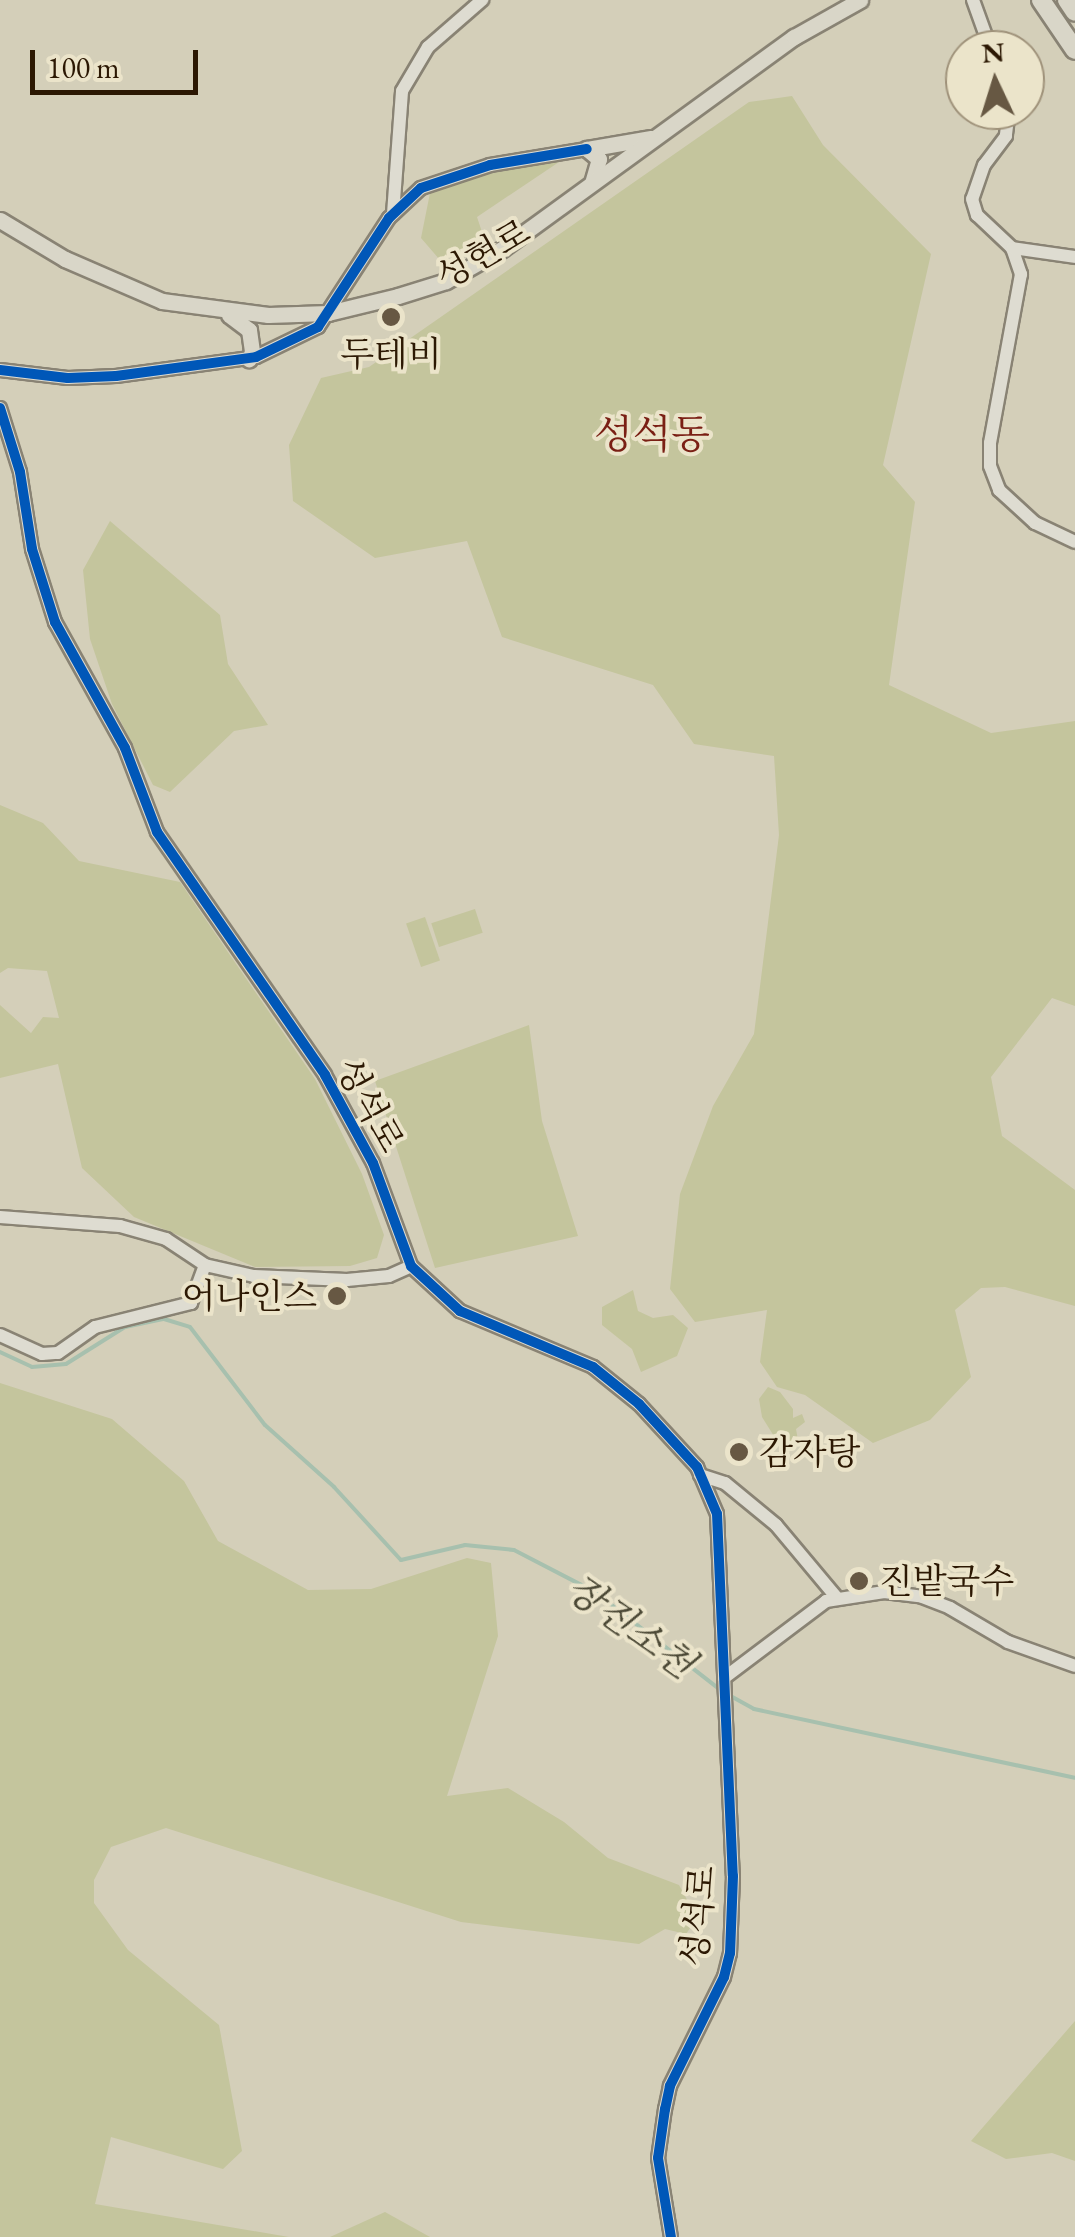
<!DOCTYPE html>
<meta charset="utf-8">
<style>
body{margin:0}
#map{position:relative;width:1075px;height:2237px;overflow:hidden;background:#d4cfb9;font-family:"EB Garamond","Noto Serif KR",serif}
div>[style]{position:absolute}
[style*='--x']{left:calc(var(--x)*1px);top:calc(var(--y)*1px);width:calc(var(--w)*1px);rotate:calc(var(--a)*1deg)}
.green>*{inset:0;background:#c4c59d;transform-origin:0 0}
.stream>*{height:4px;margin:-2px;padding:0 2px;transform-origin:2px;border-radius:2px;background:#a7c0ae}
.roads{filter:drop-shadow(2px 0 #898374) drop-shadow(-2px 0 #898374) drop-shadow(0 2px #898374) drop-shadow(0 -2px #898374)}
.minor>*{height:12px;margin:-6px;padding:0 6px;transform-origin:6px;border-radius:6px;background:#dedcd1}
.major>*{height:15px;margin:-7.5px;padding:0 7.5px;transform-origin:7.5px;border-radius:7.5px;background:#d9d6c8}
.highway>*{height:18px;margin:-9px;padding:0 9px;transform-origin:9px;border-radius:9px;background:#d9d6c8}
.cycleway>*{height:10px;margin:-5px;padding:0 5px;transform-origin:5px;border-radius:5px;background:#0057b8}
.dots>*{width:28px;height:28px;translate:-50% -50%;box-sizing:border-box;border:5px solid #ebe4ca;border-radius:50%}
span{translate:-50% -50%;white-space:nowrap;text-align:center;line-height:1.15;-webkit-text-stroke:8px #ebe4ca;paint-order:stroke}
.street-label{font-size:35px;color:#2c1803}
.poi-label{font-size:35px;color:#2c1803}
.right{translate:-100% -50%;text-align:right}
.left{translate:0 -50%;text-align:left}
.water-label{font-size:38px;color:#4b4835;font-style:italic}
.quarter-label{font-size:40px;color:#7a1f14}
.north{position:absolute;left:945px;top:30px;width:100px;height:100px;box-sizing:border-box;background:#ebe4ca;border:2px solid #9f927a;border-radius:50%;rotate:356deg;font-size:28px;font-weight:700;line-height:40px;text-align:center;color:#2c1803}
.north::after{content:'';display:block;margin:auto;width:35px;height:45px;background:#675843;clip-path:polygon(50% 0,100% 100%,50% 72%,0 100%)}
.scale{position:absolute;left:30px;top:50px;width:168px;height:45px;box-sizing:border-box;border:5px solid #2c1803;border-top:0;padding-left:12px;font-size:30px;line-height:35px;white-space:nowrap;color:#2c1803;-webkit-text-stroke:8px #ebe4ca;paint-order:stroke}
</style>
<div id="map">
<div class="green">
<i style="clip-path:polygon(792px 96px,823px 145px,931px 254px,883px 465px,915px 502px,889px 685px,991px 733px,1075px 721px,1075px 1006px,1052px 998px,991px 1077px,1002px 1136px,1075px 1190px,1075px 1306px,1005px 1287px,981px 1288px,955px 1310px,971px 1377px,930px 1420px,873px 1443px,805px 1395px,777px 1387px,760px 1362px,767px 1310px,695px 1322px,670px 1289px,680px 1194px,713px 1106px,754px 1034px,779px 835px,774px 756px,694px 744px,653px 685px,502px 637px,467px 541px,375px 558px,293px 501px,289px 445px,321px 378px,369px 367px,749px 102px)"></i>
<i style="clip-path:polygon(559px 162px,477px 217px,483px 235px,470px 249px,440px 260px,421px 238px,430px 193px,490px 171px)"></i>
<i style="clip-path:polygon(110px 521px,220px 615px,228px 664px,268px 725px,234px 731px,170px 792px,153px 785px,112px 704px,90px 639px,83px 570px)"></i>
<i style="clip-path:polygon(0 805px,43px 823px,79px 861px,180px 882px,315px 1079px,362px 1174px,384px 1235px,377px 1258px,350px 1266px,255px 1267px,134px 1217px,82px 1168px,58px 1064px,0 1078px,0 1005px,31px 1033px,43px 1017px,59px 1018px,47px 971px,8px 968px,0 973px)"></i>
<i style="left:475px;top:909px;width:25px;height:46px;rotate:72deg"></i>
<i style="left:425px;top:917px;width:46px;height:20px;rotate:71deg"></i>
<i style="clip-path:polygon(529px 1025px,542px 1121px,578px 1236px,435px 1268px,375px 1081px)"></i>
<i style="clip-path:polygon(633px 1290px,638px 1311px,653px 1318px,673px 1315px,688px 1328px,677px 1356px,641px 1372px,632px 1349px,602px 1325px,602px 1307px)"></i>
<i style="clip-path:polygon(0 1383px,112px 1419px,184px 1481px,218px 1541px,308px 1590px,371px 1589px,467px 1558px,491px 1563px,498px 1636px,447px 1796px,508px 1788px,564px 1822px,608px 1858px,679px 1885px,697px 1918px,686px 1934px,665px 1929px,639px 1944px,461px 1922px,166px 1828px,111px 1847px,94px 1880px,94px 1903px,128px 1950px,219px 2025px,242px 2151px,223px 2169px,111px 2137px,95px 2204px,289px 2237px,0 2237px)"></i>
<i style="clip-path:polygon(768px 1387px,780px 1392px,793px 1409px,793px 1418px,802px 1414px,805px 1422px,796px 1429px,799px 1446px,777px 1441px,762px 1417px,759px 1399px)"></i>
<i style="clip-path:polygon(1075px 2021px,1075px 2161px,1052px 2153px,1006px 2159px,971px 2141px)"></i>
<i style="clip-path:polygon(385px 2212px,430px 2237px,330px 2237px)"></i>
</div>
<div class="stream">
<i style="--x:0;--y:1352;--w:35;--a:25"></i>
<i style="--x:32;--y:1367;--w:34;--a:-5"></i>
<i style="--x:66;--y:1364;--w:70;--a:-32.1"></i>
<i style="--x:125;--y:1327;--w:40;--a:-12"></i>
<i style="--x:164;--y:1319;--w:27;--a:17"></i>
<i style="--x:190;--y:1327;--w:123;--a:52.6"></i>
<i style="--x:265;--y:1425;--w:93;--a:41.9"></i>
<i style="--x:334;--y:1487;--w:99;--a:47.5"></i>
<i style="--x:401;--y:1560;--w:66;--a:-13.2"></i>
<i style="--x:465;--y:1545;--w:49;--a:5.8"></i>
<i style="--x:514;--y:1550;--w:91;--a:27.4"></i>
<i style="--x:595;--y:1592;--w:157;--a:38"></i>
<i style="--x:727;--y:1694;--w:31;--a:29"></i>
<i style="--x:754;--y:1709;--w:328;--a:12.1"></i>
</div>
<div class="roads">
<div class="minor">
<i style="--x:973;--y:0;--w:53;--a:70.2"></i>
<i style="--x:1009;--y:110;--w:26;--a:97"></i>
<i style="--x:1006;--y:136;--w:36;--a:127"></i>
<i style="--x:984;--y:165;--w:36;--a:109"></i>
<i style="--x:972;--y:199;--w:17;--a:73"></i>
<i style="--x:977;--y:215;--w:48;--a:43.3"></i>
<i style="--x:1012;--y:248;--w:28;--a:71"></i>
<i style="--x:1021;--y:274;--w:172;--a:100.4"></i>
<i style="--x:990;--y:443;--w:23;--a:90"></i>
<i style="--x:990;--y:466;--w:26;--a:69"></i>
<i style="--x:999;--y:490;--w:49;--a:42.5"></i>
<i style="--x:1035;--y:523;--w:44;--a:25.4"></i>
<i style="--x:393;--y:214;--w:123;--a:-85.8"></i>
<i style="--x:402;--y:91;--w:51;--a:-59.4"></i>
<i style="--x:428;--y:47;--w:72;--a:-41"></i>
<i style="--x:1012;--y:248;--w:64;--a:8.1"></i>
<i style="--x:0;--y:370;--w:68;--a:6.7"></i>
<i style="--x:68;--y:378;--w:48;--a:-2.4"></i>
<i style="--x:116;--y:376;--w:141;--a:-7.7"></i>
<i style="--x:256;--y:357;--w:69;--a:-25.8"></i>
<i style="--x:318;--y:327;--w:130;--a:-56.9"></i>
<i style="--x:389;--y:218;--w:44;--a:-43.2"></i>
<i style="--x:421;--y:188;--w:73;--a:-18.4"></i>
<i style="--x:490;--y:165;--w:98;--a:-9.4"></i>
<i style="--x:0;--y:408;--w:67;--a:72.6"></i>
<i style="--x:20;--y:472;--w:78;--a:81.1"></i>
<i style="--x:32;--y:549;--w:77;--a:72.5"></i>
<i style="--x:55;--y:622;--w:144;--a:60.9"></i>
<i style="--x:125;--y:748;--w:90;--a:69.1"></i>
<i style="--x:157;--y:832;--w:295;--a:55.3"></i>
<i style="--x:325;--y:1075;--w:100;--a:61.4"></i>
<i style="--x:373;--y:1163;--w:110;--a:69.7"></i>
<i style="--x:411;--y:1266;--w:67;--a:42.6"></i>
<i style="--x:460;--y:1311;--w:144;--a:22.8"></i>
<i style="--x:593;--y:1367;--w:59;--a:38.8"></i>
<i style="--x:639;--y:1404;--w:86;--a:47.4"></i>
<i style="--x:697;--y:1467;--w:51;--a:66.9"></i>
<i style="--x:717;--y:1514;--w:362;--a:87.5"></i>
<i style="--x:733;--y:1876;--w:77;--a:92.2"></i>
<i style="--x:730;--y:1953;--w:25;--a:104"></i>
<i style="--x:724;--y:1977;--w:122;--a:116.4"></i>
<i style="--x:670;--y:2086;--w:24;--a:102"></i>
<i style="--x:665;--y:2109;--w:49;--a:98.1"></i>
<i style="--x:658;--y:2158;--w:80;--a:80.7"></i>
<i style="--x:0;--y:1217;--w:120;--a:4.3"></i>
<i style="--x:120;--y:1226;--w:48;--a:15.8"></i>
<i style="--x:166;--y:1239;--w:47;--a:33.7"></i>
<i style="--x:205;--y:1265;--w:50;--a:12.7"></i>
<i style="--x:254;--y:1276;--w:93;--a:2.5"></i>
<i style="--x:347;--y:1280;--w:42;--a:-5.4"></i>
<i style="--x:389;--y:1276;--w:24;--a:-24"></i>
<i style="--x:0;--y:1335;--w:46;--a:24.3"></i>
<i style="--x:42;--y:1354;--w:16;--a:-4"></i>
<i style="--x:58;--y:1353;--w:45;--a:-35.1"></i>
<i style="--x:95;--y:1327;--w:99;--a:-14"></i>
<i style="--x:191;--y:1303;--w:40;--a:-69.8"></i>
<i style="--x:700;--y:1475;--w:26;--a:18"></i>
<i style="--x:725;--y:1483;--w:66;--a:39.5"></i>
<i style="--x:776;--y:1525;--w:95;--a:50.1"></i>
<i style="--x:724;--y:1678;--w:128;--a:-37"></i>
<i style="--x:826;--y:1601;--w:59;--a:-8.8"></i>
<i style="--x:884;--y:1592;--w:38;--a:7"></i>
<i style="--x:922;--y:1597;--w:30;--a:21"></i>
<i style="--x:950;--y:1608;--w:67;--a:30.4"></i>
<i style="--x:1008;--y:1642;--w:71;--a:19.7"></i>
</div>
<div class="major">
<i style="--x:592;--y:183;--w:25;--a:-74"></i>
<i style="--x:599;--y:159;--w:16;--a:-140"></i>
<i style="--x:587;--y:149;--w:65;--a:-9.8"></i>
<i style="--x:0;--y:220;--w:76;--a:31"></i>
<i style="--x:65;--y:259;--w:106;--a:23.4"></i>
<i style="--x:162;--y:301;--w:107;--a:7.5"></i>
<i style="--x:268;--y:315;--w:60;--a:-1.9"></i>
<i style="--x:328;--y:313;--w:72;--a:-13.7"></i>
<i style="--x:398;--y:296;--w:50;--a:-17.4"></i>
<i style="--x:446;--y:281;--w:64;--a:-29.7"></i>
<i style="--x:502;--y:249;--w:361;--a:-36"></i>
<i style="--x:794;--y:37;--w:76;--a:-29.3"></i>
<i style="--x:229;--y:315;--w:25;--a:37"></i>
<i style="--x:249;--y:330;--w:22;--a:82"></i>
<i style="--x:252;--y:352;--w:8;--a:113"></i>
</div>
<div class="highway">
<i style="--x:1041;--y:0;--w:60;--a:55.8"></i>
<i style="--x:1067;--y:0;--w:14;--a:56"></i>
</div>
</div>
<div class="cycleway">
<i style="--x:0;--y:370;--w:68;--a:6.7"></i>
<i style="--x:68;--y:378;--w:48;--a:-2.4"></i>
<i style="--x:116;--y:376;--w:141;--a:-7.7"></i>
<i style="--x:256;--y:357;--w:69;--a:-25.8"></i>
<i style="--x:318;--y:327;--w:130;--a:-56.9"></i>
<i style="--x:389;--y:218;--w:44;--a:-43.2"></i>
<i style="--x:421;--y:188;--w:73;--a:-18.4"></i>
<i style="--x:490;--y:165;--w:98;--a:-9.4"></i>
<i style="--x:0;--y:408;--w:67;--a:72.6"></i>
<i style="--x:20;--y:472;--w:78;--a:81.1"></i>
<i style="--x:32;--y:549;--w:77;--a:72.5"></i>
<i style="--x:55;--y:622;--w:144;--a:60.9"></i>
<i style="--x:125;--y:748;--w:90;--a:69.1"></i>
<i style="--x:157;--y:832;--w:295;--a:55.3"></i>
<i style="--x:325;--y:1075;--w:100;--a:61.4"></i>
<i style="--x:373;--y:1163;--w:110;--a:69.7"></i>
<i style="--x:411;--y:1266;--w:67;--a:42.6"></i>
<i style="--x:460;--y:1311;--w:144;--a:22.8"></i>
<i style="--x:593;--y:1367;--w:59;--a:38.8"></i>
<i style="--x:639;--y:1404;--w:86;--a:47.4"></i>
<i style="--x:697;--y:1467;--w:51;--a:66.9"></i>
<i style="--x:717;--y:1514;--w:362;--a:87.5"></i>
<i style="--x:733;--y:1876;--w:77;--a:92.2"></i>
<i style="--x:730;--y:1953;--w:25;--a:104"></i>
<i style="--x:724;--y:1977;--w:122;--a:116.4"></i>
<i style="--x:670;--y:2086;--w:24;--a:102"></i>
<i style="--x:665;--y:2109;--w:49;--a:98.1"></i>
<i style="--x:658;--y:2158;--w:80;--a:80.7"></i>
</div>
<div class="dots">
<i style="left:391px;top:317px;background:#675843"></i>
<i style="left:337px;top:1296px;background:#675843"></i>
<i style="left:739px;top:1452px;background:#675843"></i>
<i style="left:859px;top:1581px;background:#675843"></i>
</div>
<div class="street-label">
<span style="left:483px;top:254px;rotate:-30deg">성현로</span>
<span style="left:370px;top:1105px;rotate:61deg">성석로</span>
<span style="left:698px;top:1916px;rotate:-85deg">성석로</span>
</div>
<div class="poi-label">
<span style="left:391px;top:354px">두테비</span>
<span class="right" style="left:317px;top:1296px">어나인스</span>
<span class="left" style="left:759px;top:1452px">감자탕</span>
<span class="left" style="left:879px;top:1581px">진밭국수</span>
</div>
<div class="water-label">
<span style="left:631px;top:1626px;rotate:36deg">장진소천</span>
</div>
<div class="quarter-label">
<span style="left:652px;top:434px">성석동</span>
</div>
<div class="north">N</div>
<div class="scale">100 m</div>
</div>
